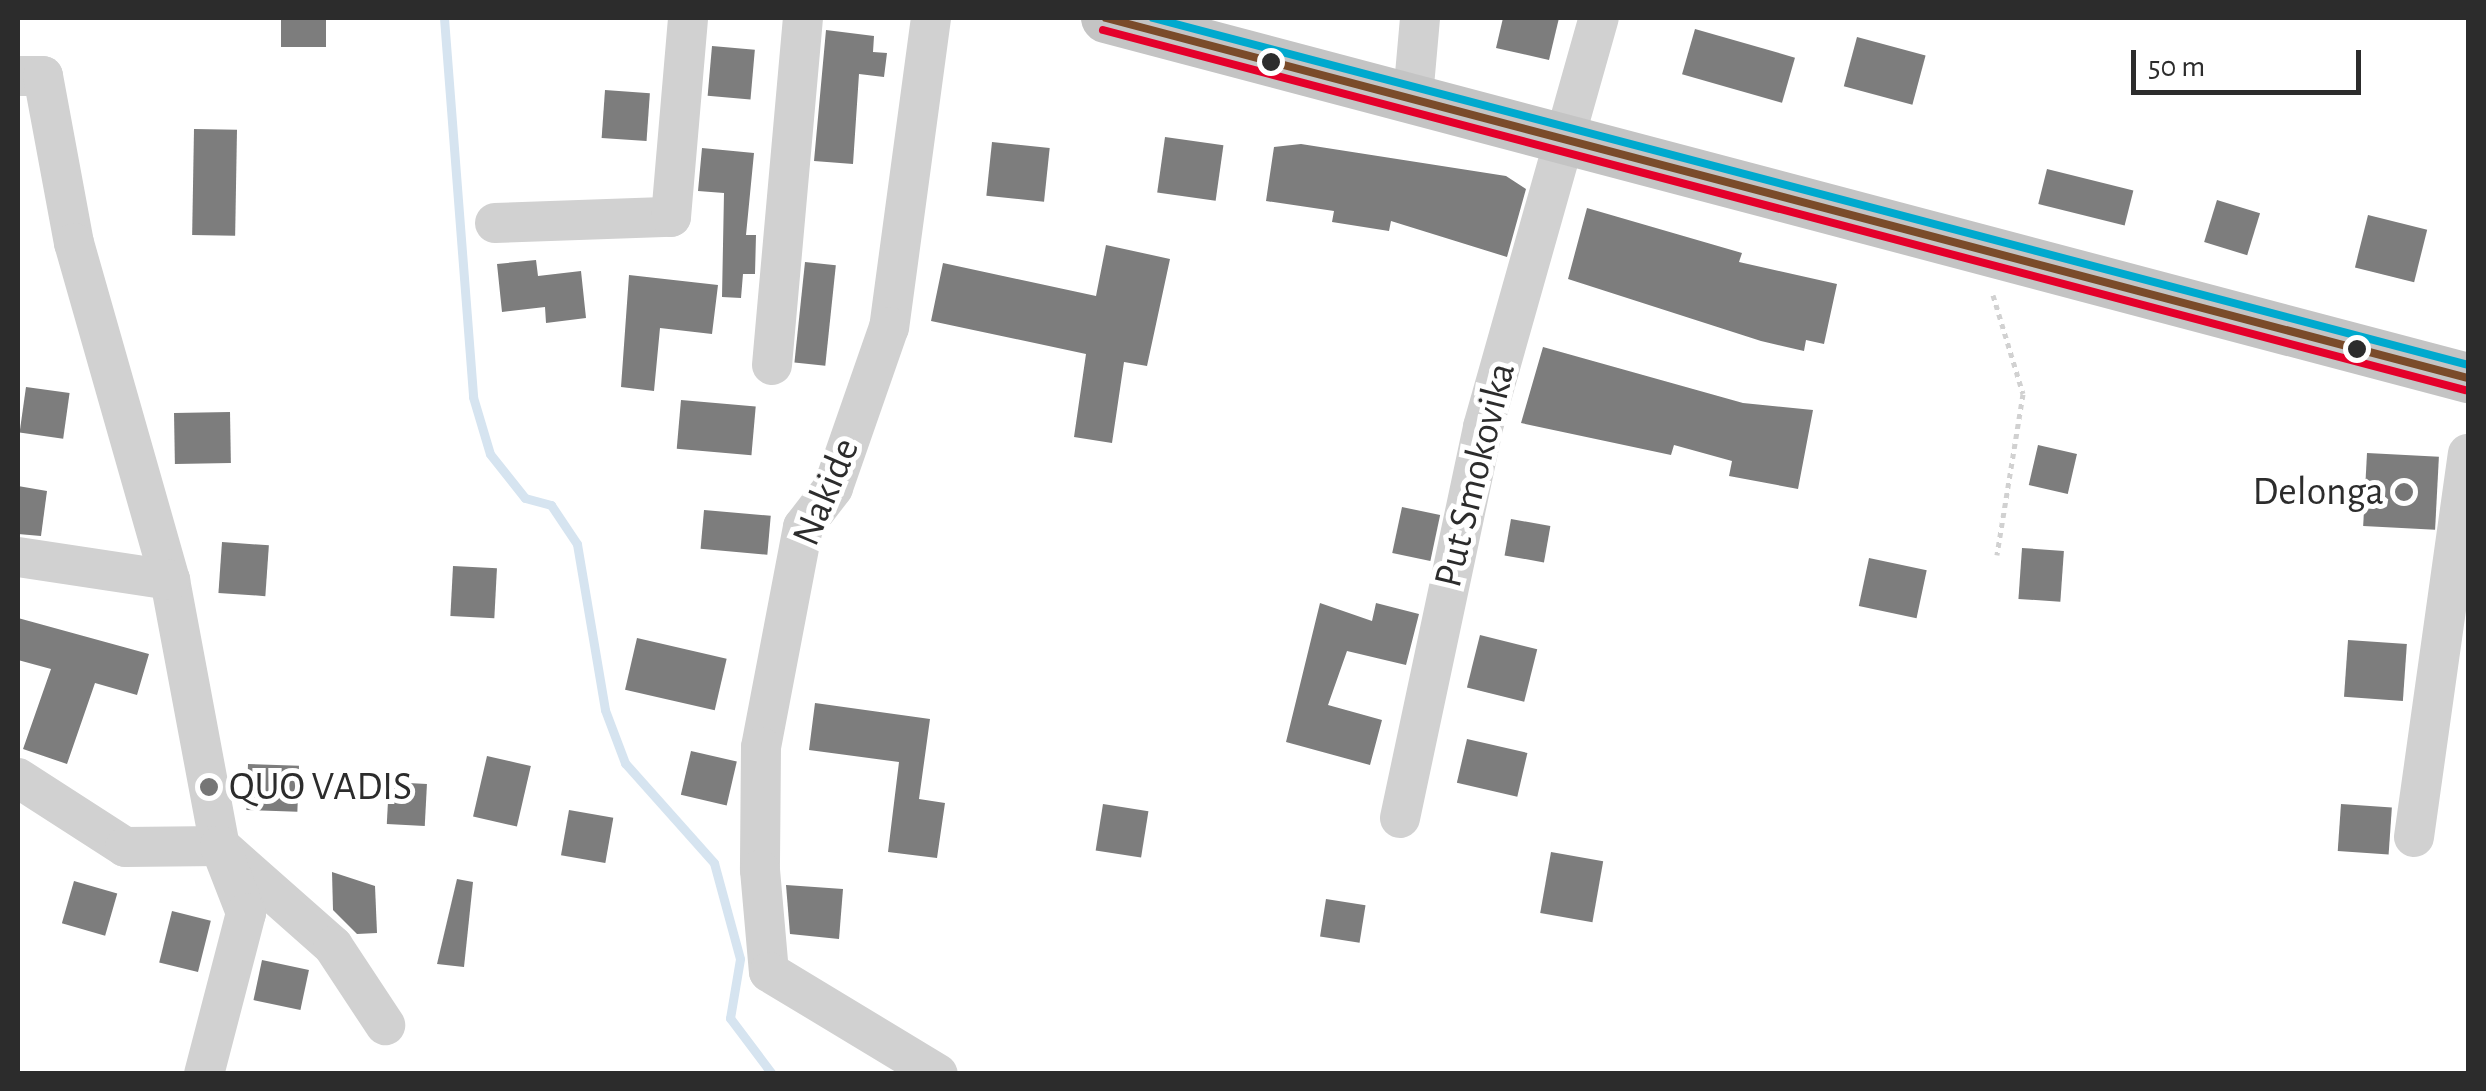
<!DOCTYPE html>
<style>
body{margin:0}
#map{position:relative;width:2486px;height:1091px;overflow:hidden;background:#fff;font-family:"Alegreya Sans",sans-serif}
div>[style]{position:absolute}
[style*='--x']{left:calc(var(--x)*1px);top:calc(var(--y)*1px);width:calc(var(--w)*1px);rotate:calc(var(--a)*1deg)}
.stream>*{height:9px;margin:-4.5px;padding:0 4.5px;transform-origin:4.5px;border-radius:4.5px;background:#d6e4f0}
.building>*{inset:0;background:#7d7d7d;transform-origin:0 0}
.path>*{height:5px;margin-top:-2.5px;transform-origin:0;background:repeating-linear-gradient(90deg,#d1d1d1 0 5px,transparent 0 10px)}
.minor>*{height:40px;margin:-20px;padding:0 20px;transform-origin:20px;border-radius:20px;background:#d1d1d1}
.major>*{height:50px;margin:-25px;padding:0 25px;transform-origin:25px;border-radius:25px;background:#c4c4c4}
.bus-1>*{height:8px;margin:-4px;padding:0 4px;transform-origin:4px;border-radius:4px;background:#7a4b2a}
.bus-2>*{height:8px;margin:-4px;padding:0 4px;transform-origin:4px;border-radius:4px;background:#e4002b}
.bus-3>*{height:8px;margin:-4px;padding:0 4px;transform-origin:4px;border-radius:4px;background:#00a9ce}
.dots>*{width:28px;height:28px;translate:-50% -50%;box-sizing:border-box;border:5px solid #fff;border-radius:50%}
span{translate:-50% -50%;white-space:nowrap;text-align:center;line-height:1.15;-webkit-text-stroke:10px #fff;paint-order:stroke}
.street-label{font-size:40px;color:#2c2c2c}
.poi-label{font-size:40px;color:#2c2c2c}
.right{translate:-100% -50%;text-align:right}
.left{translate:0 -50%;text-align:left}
.frame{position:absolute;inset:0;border:20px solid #2c2c2c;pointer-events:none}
.scale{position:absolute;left:2131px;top:50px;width:230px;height:45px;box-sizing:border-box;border:5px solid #2c2c2c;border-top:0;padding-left:12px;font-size:30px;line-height:35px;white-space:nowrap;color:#2c2c2c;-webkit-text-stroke:8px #fff;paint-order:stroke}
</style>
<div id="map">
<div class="stream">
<i style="--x:444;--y:18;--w:380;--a:85.6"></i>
<i style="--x:473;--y:397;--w:59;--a:73.4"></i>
<i style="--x:490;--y:454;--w:56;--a:51.5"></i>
<i style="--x:525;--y:498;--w:27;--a:15"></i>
<i style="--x:551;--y:505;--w:47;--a:56.3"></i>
<i style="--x:577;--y:544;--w:168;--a:80.4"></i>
<i style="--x:605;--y:710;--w:57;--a:69.3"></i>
<i style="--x:625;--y:763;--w:134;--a:48.3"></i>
<i style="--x:714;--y:863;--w:99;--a:74.8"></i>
<i style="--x:740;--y:959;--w:60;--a:99.6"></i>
<i style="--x:730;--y:1018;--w:70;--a:53.1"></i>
</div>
<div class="building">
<i style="left:281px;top:18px;width:45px;height:29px"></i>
<i style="clip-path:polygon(1503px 18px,1559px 18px,1549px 60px,1496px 48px)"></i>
<i style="left:1695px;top:29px;width:104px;height:47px;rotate:16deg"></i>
<i style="clip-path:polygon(826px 30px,874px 36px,873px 52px,887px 53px,884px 77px,859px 74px,853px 164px,814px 161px)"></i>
<i style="left:1857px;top:37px;width:71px;height:51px;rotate:15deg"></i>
<i style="left:712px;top:46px;width:43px;height:50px;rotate:5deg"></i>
<i style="left:605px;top:90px;width:45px;height:48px;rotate:4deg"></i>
<i style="left:194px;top:129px;width:43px;height:106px;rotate:1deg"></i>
<i style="left:1165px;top:137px;width:59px;height:56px;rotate:8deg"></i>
<i style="left:992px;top:142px;width:58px;height:54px;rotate:6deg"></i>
<i style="clip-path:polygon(1301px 144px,1506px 176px,1526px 189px,1507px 257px,1391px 221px,1389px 231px,1332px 222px,1334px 211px,1266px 201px,1274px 147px)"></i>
<i style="clip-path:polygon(702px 148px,754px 153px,746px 235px,756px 235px,755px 274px,743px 274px,741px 298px,722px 297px,724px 193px,698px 191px)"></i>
<i style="left:2047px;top:169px;width:89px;height:36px;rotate:14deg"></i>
<i style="left:2217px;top:200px;width:45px;height:44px;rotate:17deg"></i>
<i style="clip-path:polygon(1587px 208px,1742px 253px,1739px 262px,1837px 284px,1824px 344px,1806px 340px,1804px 351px,1761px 341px,1568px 279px)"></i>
<i style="left:2368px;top:215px;width:61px;height:54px;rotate:14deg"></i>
<i style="clip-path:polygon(1106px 245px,1170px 259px,1147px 366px,1124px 362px,1112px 443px,1074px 437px,1086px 354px,931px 321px,943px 263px,1096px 296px)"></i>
<i style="clip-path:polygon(536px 260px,538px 276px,581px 271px,586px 318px,546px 323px,545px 307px,502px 312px,497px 264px)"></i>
<i style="left:805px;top:262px;width:31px;height:101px;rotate:6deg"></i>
<i style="clip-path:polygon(629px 275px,718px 285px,712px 334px,660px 328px,654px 391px,621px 387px)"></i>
<i style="clip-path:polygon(1543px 347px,1743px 403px,1813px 410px,1798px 489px,1729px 476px,1732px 461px,1674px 445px,1671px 455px,1521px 423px)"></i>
<i style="left:26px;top:387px;width:44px;height:46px;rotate:8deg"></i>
<i style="left:681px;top:400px;width:75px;height:49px;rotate:5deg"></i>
<i style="left:230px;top:412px;width:51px;height:56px;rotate:89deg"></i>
<i style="left:2038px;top:445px;width:40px;height:41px;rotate:13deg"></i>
<i style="left:2367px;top:453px;width:72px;height:73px;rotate:3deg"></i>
<i style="clip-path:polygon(18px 486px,47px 491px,41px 536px,18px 534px)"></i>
<i style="left:1402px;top:507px;width:39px;height:47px;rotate:12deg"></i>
<i style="left:704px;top:510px;width:67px;height:39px;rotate:5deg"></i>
<i style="left:1511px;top:519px;width:40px;height:37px;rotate:10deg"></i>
<i style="left:222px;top:542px;width:47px;height:51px;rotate:4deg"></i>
<i style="left:2022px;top:548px;width:42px;height:51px;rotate:4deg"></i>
<i style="left:1869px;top:558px;width:59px;height:49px;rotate:12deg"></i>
<i style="left:453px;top:566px;width:44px;height:50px;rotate:3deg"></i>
<i style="clip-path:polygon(1320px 603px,1372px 621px,1376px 603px,1419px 614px,1406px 665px,1347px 651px,1328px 705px,1382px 720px,1370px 765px,1286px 742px)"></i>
<i style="clip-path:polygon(18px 618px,149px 654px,137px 695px,95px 683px,67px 764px,23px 749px,51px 669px,18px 660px)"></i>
<i style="left:1480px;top:635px;width:59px;height:54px;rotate:14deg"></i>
<i style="left:637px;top:638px;width:92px;height:53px;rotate:13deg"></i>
<i style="left:2348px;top:640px;width:59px;height:57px;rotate:4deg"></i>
<i style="clip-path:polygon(815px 703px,930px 719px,919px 799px,945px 803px,937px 858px,888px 852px,899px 762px,809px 750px)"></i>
<i style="left:1467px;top:739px;width:62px;height:45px;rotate:13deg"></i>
<i style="left:691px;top:751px;width:47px;height:45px;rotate:13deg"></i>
<i style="left:487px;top:756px;width:45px;height:62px;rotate:13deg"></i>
<i style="left:248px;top:764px;width:51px;height:46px;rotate:2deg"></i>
<i style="left:389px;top:782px;width:38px;height:42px;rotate:3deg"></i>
<i style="left:1103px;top:804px;width:46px;height:47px;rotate:9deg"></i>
<i style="left:2341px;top:804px;width:51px;height:47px;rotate:4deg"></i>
<i style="left:569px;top:810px;width:45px;height:46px;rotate:10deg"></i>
<i style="left:1551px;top:852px;width:53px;height:62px;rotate:10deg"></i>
<i style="clip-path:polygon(332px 872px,375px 886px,377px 933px,357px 934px,333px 910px)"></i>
<i style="clip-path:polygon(457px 879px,473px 882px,464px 967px,437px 964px)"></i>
<i style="left:74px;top:881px;width:45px;height:44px;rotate:16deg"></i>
<i style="clip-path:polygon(786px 885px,843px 889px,839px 939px,790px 934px)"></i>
<i style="left:1326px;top:899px;width:40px;height:38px;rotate:9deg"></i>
<i style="left:172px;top:911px;width:40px;height:53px;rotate:14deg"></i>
<i style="left:262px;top:960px;width:48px;height:41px;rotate:12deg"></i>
</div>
<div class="path">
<i style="--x:1993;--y:295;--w:103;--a:73.1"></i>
<i style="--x:2023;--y:394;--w:163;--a:99.2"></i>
</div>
<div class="minor">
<i style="--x:931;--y:18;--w:312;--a:97.7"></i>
<i style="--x:889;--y:327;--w:170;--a:109.2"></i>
<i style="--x:833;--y:488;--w:49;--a:127.6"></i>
<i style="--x:803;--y:527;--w:224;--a:100.8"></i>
<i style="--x:761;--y:747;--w:123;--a:90.5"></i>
<i style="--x:760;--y:870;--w:102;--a:85"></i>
<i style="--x:769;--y:972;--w:197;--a:31.1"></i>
<i style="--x:18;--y:76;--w:25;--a:0"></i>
<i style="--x:43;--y:76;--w:170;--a:79.5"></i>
<i style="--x:74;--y:243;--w:350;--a:74.1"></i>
<i style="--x:170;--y:580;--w:271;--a:79.4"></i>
<i style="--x:220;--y:846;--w:151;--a:41.5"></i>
<i style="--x:333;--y:946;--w:95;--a:56.6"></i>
<i style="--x:1413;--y:97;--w:79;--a:-84.9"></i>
<i style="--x:495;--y:223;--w:176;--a:-2"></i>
<i style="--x:671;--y:217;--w:200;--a:-85.1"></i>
<i style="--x:772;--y:365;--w:348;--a:-84.9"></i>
<i style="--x:18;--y:557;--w:154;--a:8.6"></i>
<i style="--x:18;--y:778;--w:127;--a:32.8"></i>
<i style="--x:125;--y:847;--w:95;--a:-0.6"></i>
<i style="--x:220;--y:846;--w:72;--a:68.8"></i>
<i style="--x:246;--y:913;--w:166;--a:104.6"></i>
<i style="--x:1400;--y:818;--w:400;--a:-78"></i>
<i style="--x:1483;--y:427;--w:425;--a:-74.2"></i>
<i style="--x:2414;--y:837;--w:387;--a:-82"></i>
</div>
<div class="major">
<i style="--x:1106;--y:18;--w:1409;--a:14.81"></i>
</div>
<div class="bus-1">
<i style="--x:1106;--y:18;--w:1409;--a:14.81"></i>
</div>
<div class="bus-2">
<i style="--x:1103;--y:30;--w:1409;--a:14.81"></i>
</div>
<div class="bus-3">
<i style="--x:1153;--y:18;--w:1360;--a:14.78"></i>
</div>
<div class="dots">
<i style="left:1271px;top:62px;background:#2c2c2c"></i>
<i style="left:2357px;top:349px;background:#2c2c2c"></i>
<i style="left:2404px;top:492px;background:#767676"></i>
<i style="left:209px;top:787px;background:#767676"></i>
</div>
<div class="street-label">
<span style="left:1475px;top:475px;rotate:-76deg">Put Smokovika</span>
<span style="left:826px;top:492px;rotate:-67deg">Nakide</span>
</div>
<div class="poi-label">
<span class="right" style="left:2384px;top:492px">Delonga</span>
<span class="left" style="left:229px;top:787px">QUO VADIS</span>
</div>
<div class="frame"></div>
<div class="scale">50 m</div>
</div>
